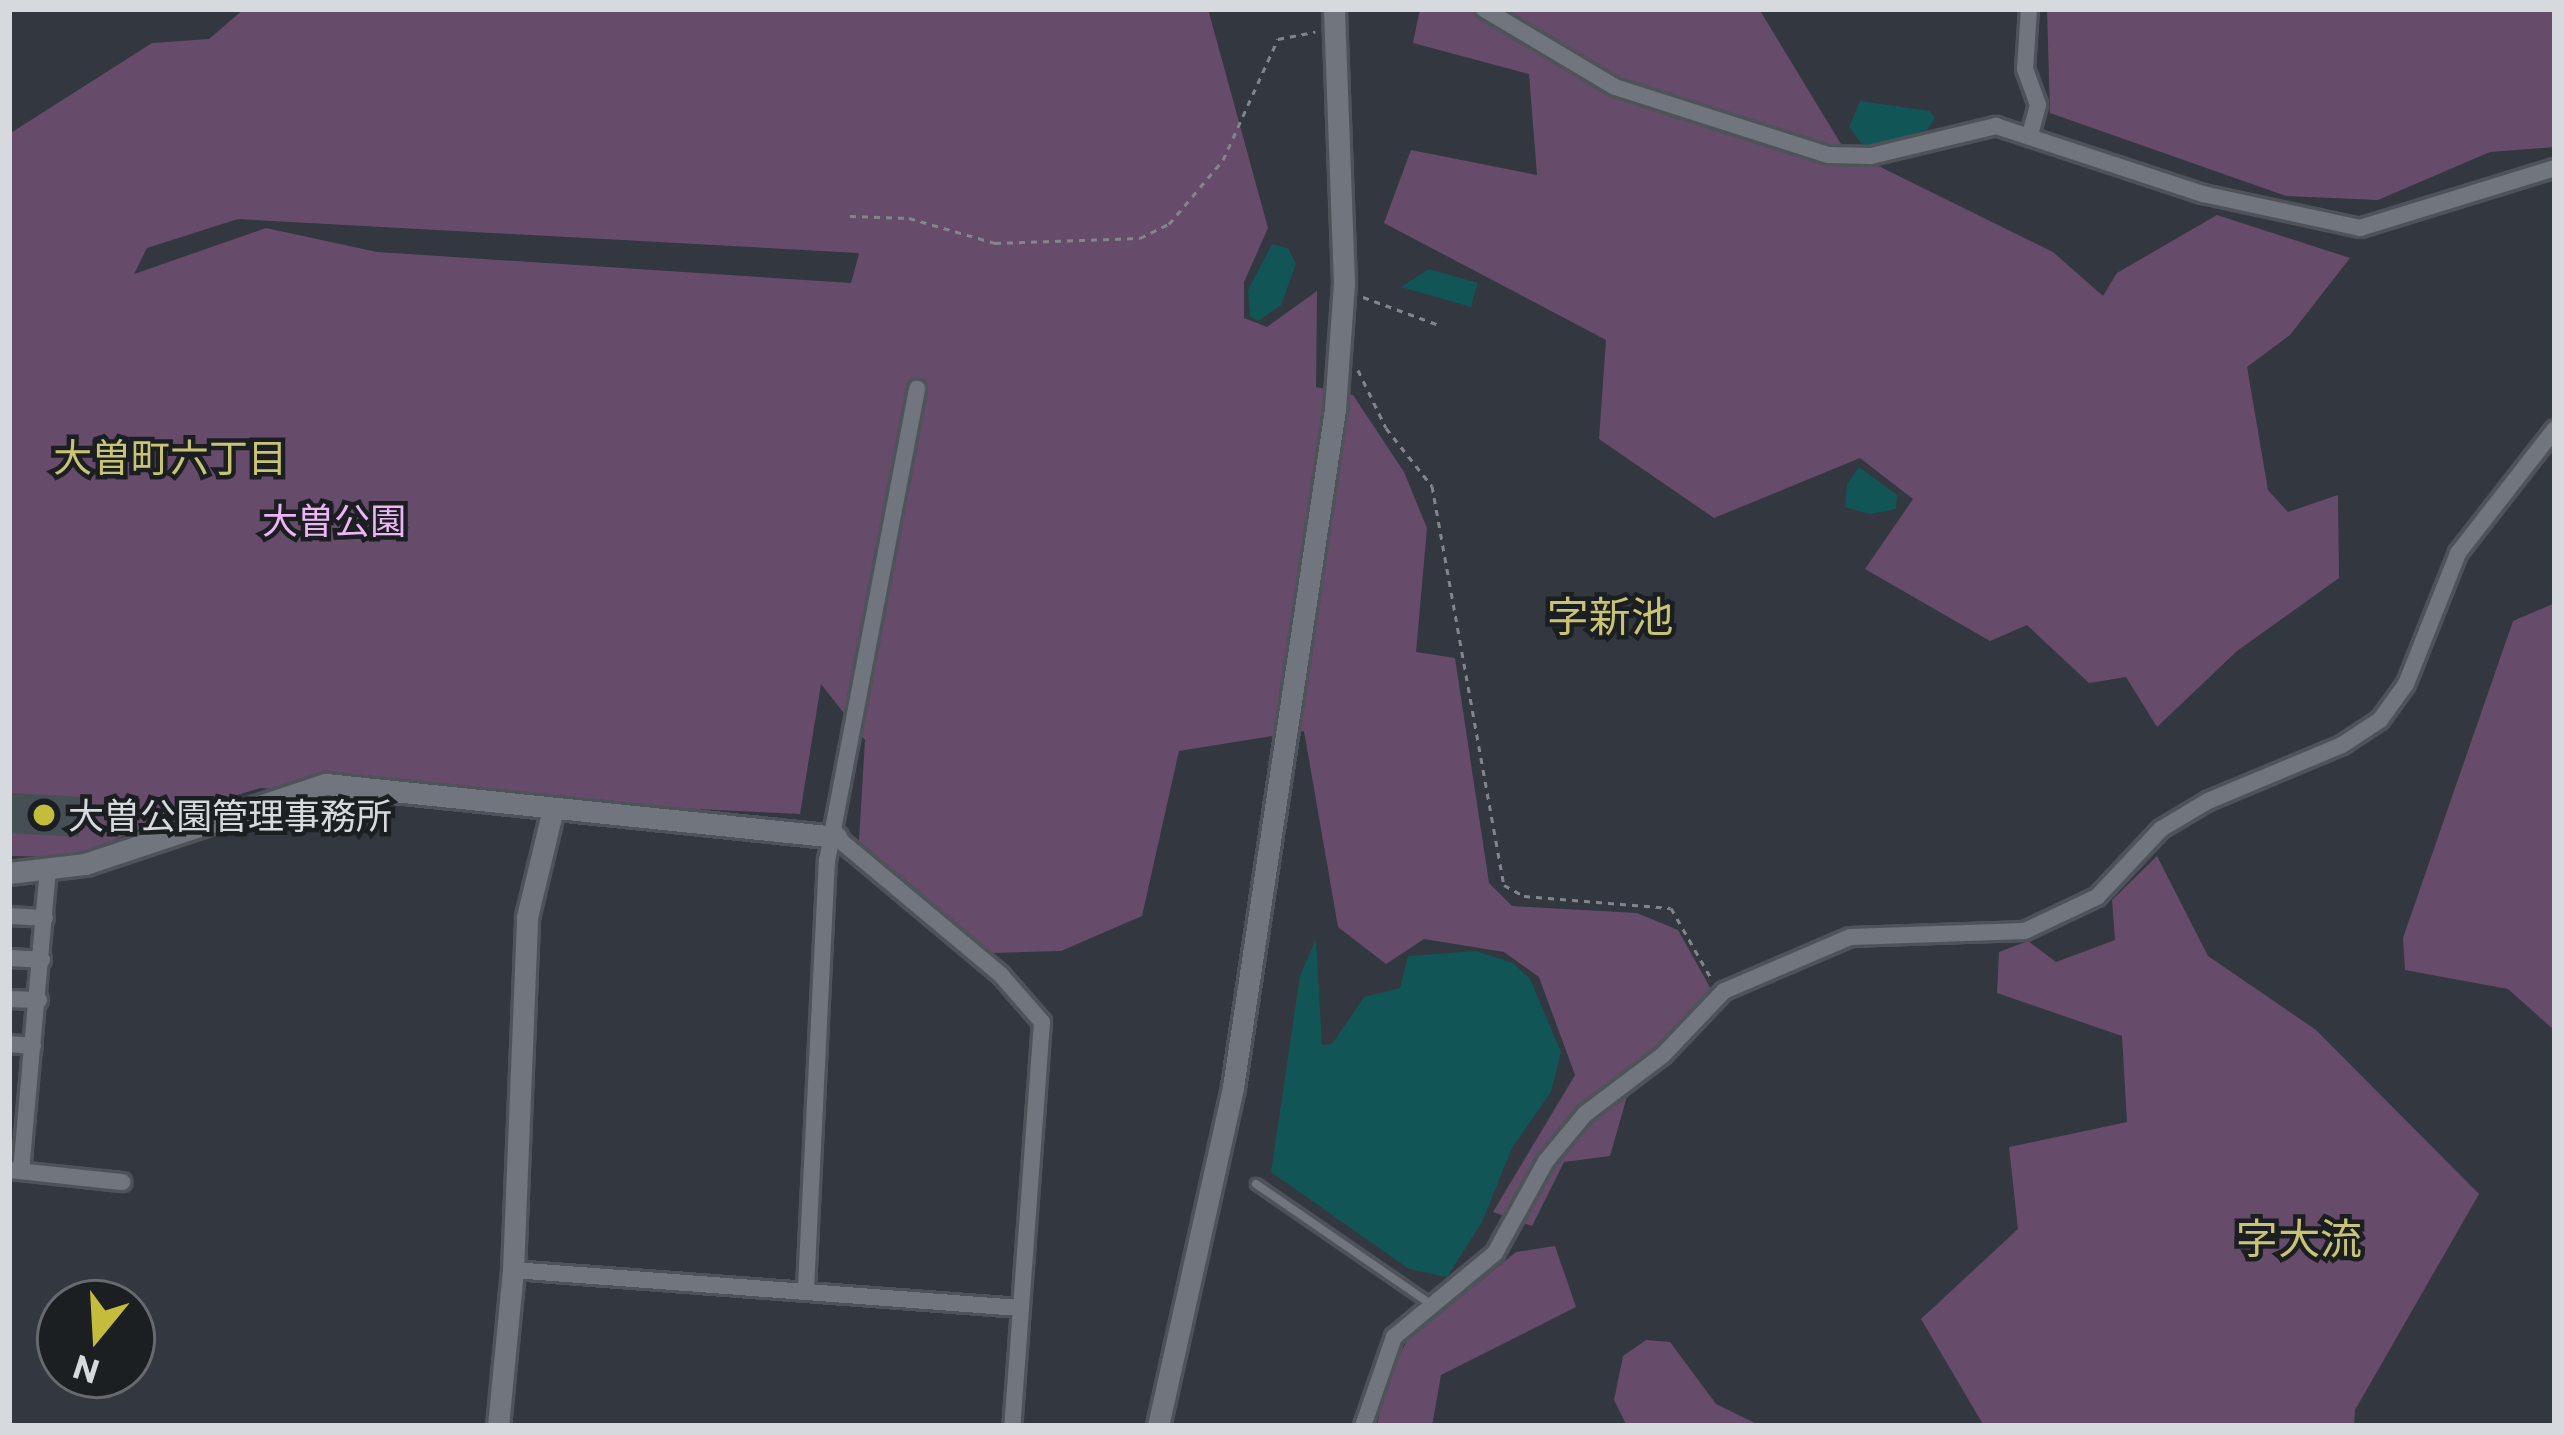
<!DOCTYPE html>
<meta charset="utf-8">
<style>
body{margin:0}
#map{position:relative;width:2564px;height:1435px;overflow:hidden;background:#33373f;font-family:Commissioner,"Noto Sans JP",sans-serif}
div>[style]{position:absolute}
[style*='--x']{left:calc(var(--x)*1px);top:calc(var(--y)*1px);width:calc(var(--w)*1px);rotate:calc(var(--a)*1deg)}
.green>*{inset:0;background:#674b6b}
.water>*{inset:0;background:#125557}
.building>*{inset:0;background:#464f54;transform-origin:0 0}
.path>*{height:3px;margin-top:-1.5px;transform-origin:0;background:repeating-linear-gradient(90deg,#82868c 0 6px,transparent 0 12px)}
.roads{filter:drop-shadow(3px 0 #4f5359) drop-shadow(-3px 0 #4f5359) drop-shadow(0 3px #4f5359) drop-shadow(0 -3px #4f5359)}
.lane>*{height:8px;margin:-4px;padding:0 4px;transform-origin:4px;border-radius:4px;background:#70757e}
.street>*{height:16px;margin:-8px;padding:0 8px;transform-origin:8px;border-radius:8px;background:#70757e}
.secondary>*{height:21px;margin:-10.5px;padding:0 10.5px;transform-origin:10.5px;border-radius:10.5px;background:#70757e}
.dots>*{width:33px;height:33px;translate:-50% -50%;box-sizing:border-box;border:6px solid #1c1f22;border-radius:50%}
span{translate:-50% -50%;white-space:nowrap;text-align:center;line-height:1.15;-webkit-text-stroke:9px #1c1f22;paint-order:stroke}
.park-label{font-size:36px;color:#edb4f6}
.poi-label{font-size:36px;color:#d6d9dd}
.left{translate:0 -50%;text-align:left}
.neighbourhood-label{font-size:39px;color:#c9c375}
.quarter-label{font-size:42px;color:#c9c375}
.frame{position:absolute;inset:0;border:12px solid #d6d9dd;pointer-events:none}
.north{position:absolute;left:36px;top:1279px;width:120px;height:120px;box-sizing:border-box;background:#1c1f22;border:3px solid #66696d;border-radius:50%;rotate:198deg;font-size:33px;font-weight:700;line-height:48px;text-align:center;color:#d6d9dd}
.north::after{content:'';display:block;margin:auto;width:42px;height:54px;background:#c6bc3c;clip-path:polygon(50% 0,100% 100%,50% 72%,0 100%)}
</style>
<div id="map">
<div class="green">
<i style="clip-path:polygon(evenodd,244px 9px,1208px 9px,1268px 228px,1244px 282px,1244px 318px,1267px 327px,1317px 291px,1316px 387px,1353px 395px,1404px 472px,1427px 528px,1416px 652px,1455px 658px,1489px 883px,1512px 906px,1637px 913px,1678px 930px,1712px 991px,1636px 1065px,1610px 1156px,1564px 1162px,1532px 1226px,1493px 1212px,1575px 1075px,1539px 977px,1504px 952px,1424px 939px,1386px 964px,1338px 927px,1304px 731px,1179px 751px,1142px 916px,1061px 951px,991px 953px,859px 841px,865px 740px,821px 684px,800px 814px,260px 788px,166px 817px,76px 857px,9px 856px,9px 134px,152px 43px,209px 39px,244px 9px,238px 219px,858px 253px,859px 254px,851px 283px,377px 252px,266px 228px,134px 274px,147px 248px,238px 219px)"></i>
<i style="clip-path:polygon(1420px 9px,1759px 9px,1844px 149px,2053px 252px,2103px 296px,2117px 273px,2217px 215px,2350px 258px,2290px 335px,2247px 367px,2268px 490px,2288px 512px,2338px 495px,2339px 578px,2237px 651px,2157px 727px,2126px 677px,2089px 683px,2027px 625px,1990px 641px,1865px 569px,1913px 499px,1860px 458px,1714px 518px,1599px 439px,1606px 340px,1384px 223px,1411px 150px,1537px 175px,1529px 74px,1413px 43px)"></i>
<i style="clip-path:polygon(2047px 9px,2555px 9px,2555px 147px,2490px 152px,2378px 200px,2286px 196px,2050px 113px)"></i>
<i style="clip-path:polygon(2555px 603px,2555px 1031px,2508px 989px,2405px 970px,2403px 938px,2513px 621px)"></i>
<i style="clip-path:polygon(2157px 856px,2208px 956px,2316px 1030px,2479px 1194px,2355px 1410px,2354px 1426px,1984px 1426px,1921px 1319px,2018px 1229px,2009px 1147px,2127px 1122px,2122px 1036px,1997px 993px,1999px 952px,2028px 941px,2056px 962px,2115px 940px,2112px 900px)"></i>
<i style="clip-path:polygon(1555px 1246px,1576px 1307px,1441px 1375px,1432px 1426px,1377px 1426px,1388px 1375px,1407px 1341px,1516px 1252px)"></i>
<i style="clip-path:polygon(1646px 1340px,1670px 1342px,1716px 1404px,1761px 1426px,1627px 1426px,1614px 1400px,1623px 1356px)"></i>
</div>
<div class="water">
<i style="clip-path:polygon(1860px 101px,1930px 111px,1935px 118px,1927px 130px,1865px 148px,1849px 127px)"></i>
<i style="clip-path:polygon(1272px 244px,1288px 248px,1296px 264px,1281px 305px,1258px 321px,1250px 316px,1248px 290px)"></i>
<i style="clip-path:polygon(1429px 269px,1478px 283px,1471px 307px,1401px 287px)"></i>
<i style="clip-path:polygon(1859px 467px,1897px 495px,1896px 509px,1870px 514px,1845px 507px,1847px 484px)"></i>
<i style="clip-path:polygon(1316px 939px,1322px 1045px,1332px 1044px,1364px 997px,1400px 988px,1408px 956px,1476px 951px,1513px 963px,1530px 979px,1561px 1052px,1551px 1092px,1512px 1148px,1482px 1222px,1447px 1277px,1409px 1269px,1271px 1172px,1300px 976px)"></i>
</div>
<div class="building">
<i style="left:9px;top:793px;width:72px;height:40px;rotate:3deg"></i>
</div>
<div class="path">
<i style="--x:850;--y:216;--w:59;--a:1.9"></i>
<i style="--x:909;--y:218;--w:90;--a:16.2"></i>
<i style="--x:995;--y:243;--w:145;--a:-2"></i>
<i style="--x:1140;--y:238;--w:32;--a:-26"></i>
<i style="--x:1169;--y:224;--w:84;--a:-49.8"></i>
<i style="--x:1223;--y:160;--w:133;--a:-65.6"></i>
<i style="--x:1278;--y:39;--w:38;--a:-11"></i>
<i style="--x:1363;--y:297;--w:81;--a:20.2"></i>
<i style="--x:1358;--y:370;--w:64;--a:64.2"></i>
<i style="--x:1386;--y:428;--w:74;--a:51.6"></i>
<i style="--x:1432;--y:486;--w:405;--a:79.8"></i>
<i style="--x:1504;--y:885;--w:23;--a:29"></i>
<i style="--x:1524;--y:896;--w:147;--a:4.7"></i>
<i style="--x:1671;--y:908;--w:83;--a:60.3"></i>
</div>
<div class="roads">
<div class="lane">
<i style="--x:1256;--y:1184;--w:214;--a:34.5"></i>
</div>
<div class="street">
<i style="--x:1484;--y:9;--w:152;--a:30.8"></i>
<i style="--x:1615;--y:87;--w:224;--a:17.7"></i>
<i style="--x:1828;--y:155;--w:43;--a:1.3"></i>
<i style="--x:1871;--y:156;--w:129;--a:-13.5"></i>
<i style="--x:1996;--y:126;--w:218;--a:18.2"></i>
<i style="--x:2203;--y:194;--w:161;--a:12.2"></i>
<i style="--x:2360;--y:228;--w:204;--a:-17.1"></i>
<i style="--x:2029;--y:9;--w:60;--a:93.8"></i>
<i style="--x:2025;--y:69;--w:38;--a:70"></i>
<i style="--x:2038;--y:105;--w:28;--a:105"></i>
<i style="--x:836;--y:837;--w:214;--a:39.9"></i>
<i style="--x:1000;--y:974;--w:64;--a:48.8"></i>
<i style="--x:1042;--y:1022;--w:405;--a:94.2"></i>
<i style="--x:9;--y:916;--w:36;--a:3"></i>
<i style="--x:9;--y:958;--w:33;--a:3"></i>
<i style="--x:9;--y:999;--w:30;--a:2"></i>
<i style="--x:9;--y:1044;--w:24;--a:5"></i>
<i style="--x:9;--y:1170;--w:114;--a:6.1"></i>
<i style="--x:21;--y:1171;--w:301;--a:-84.9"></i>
<i style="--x:513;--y:1270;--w:508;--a:4.29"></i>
<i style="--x:806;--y:1288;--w:428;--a:-87.2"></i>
<i style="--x:827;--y:861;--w:481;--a:-79.2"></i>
<i style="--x:1363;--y:1426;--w:94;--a:-70.8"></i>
<i style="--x:1394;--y:1337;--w:131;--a:-39.7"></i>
<i style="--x:1495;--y:1253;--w:105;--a:-61"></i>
<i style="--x:1546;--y:1161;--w:61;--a:-50.3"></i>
<i style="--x:1585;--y:1114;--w:98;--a:-37.1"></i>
<i style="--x:1663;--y:1055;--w:88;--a:-46.4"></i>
<i style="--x:1724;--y:991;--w:137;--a:-23.2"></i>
<i style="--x:1850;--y:937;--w:175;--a:-2"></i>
<i style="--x:2025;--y:931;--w:80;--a:-25.3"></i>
<i style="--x:2097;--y:897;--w:93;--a:-46.7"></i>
<i style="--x:2161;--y:829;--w:55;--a:-30.8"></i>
<i style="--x:2208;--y:801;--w:145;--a:-22.7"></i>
<i style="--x:2342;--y:745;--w:45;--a:-33.3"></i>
<i style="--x:2380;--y:720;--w:44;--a:-54.2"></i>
<i style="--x:2406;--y:684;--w:141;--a:-68.3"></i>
<i style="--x:2458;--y:553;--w:157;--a:-52"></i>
</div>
<div class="secondary">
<i style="--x:9;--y:873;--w:77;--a:-6.8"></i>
<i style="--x:85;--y:864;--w:254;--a:-18.4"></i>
<i style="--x:326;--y:784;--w:513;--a:5.93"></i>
<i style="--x:498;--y:1426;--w:157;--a:-84.5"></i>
<i style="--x:513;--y:1270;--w:353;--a:-87.7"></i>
<i style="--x:527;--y:917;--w:111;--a:-76.5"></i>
<i style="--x:1158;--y:1426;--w:347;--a:-77.5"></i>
<i style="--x:1233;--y:1087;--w:686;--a:-81.44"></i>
<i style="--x:1335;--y:409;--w:126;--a:-85.9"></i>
<i style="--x:1344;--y:283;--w:274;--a:-92.1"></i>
</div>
</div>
<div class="dots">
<i style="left:44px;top:815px;background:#c6bc3c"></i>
</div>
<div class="park-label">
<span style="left:334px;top:520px">大曽公園</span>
</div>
<div class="poi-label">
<span class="left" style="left:68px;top:815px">大曽公園管理事務所</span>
</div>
<div class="neighbourhood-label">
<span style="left:170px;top:456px">大曽町六丁目</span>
</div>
<div class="quarter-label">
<span style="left:1610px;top:615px">字新池</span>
<span style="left:2299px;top:1237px">字大流</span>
</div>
<div class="frame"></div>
<div class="north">N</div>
</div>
